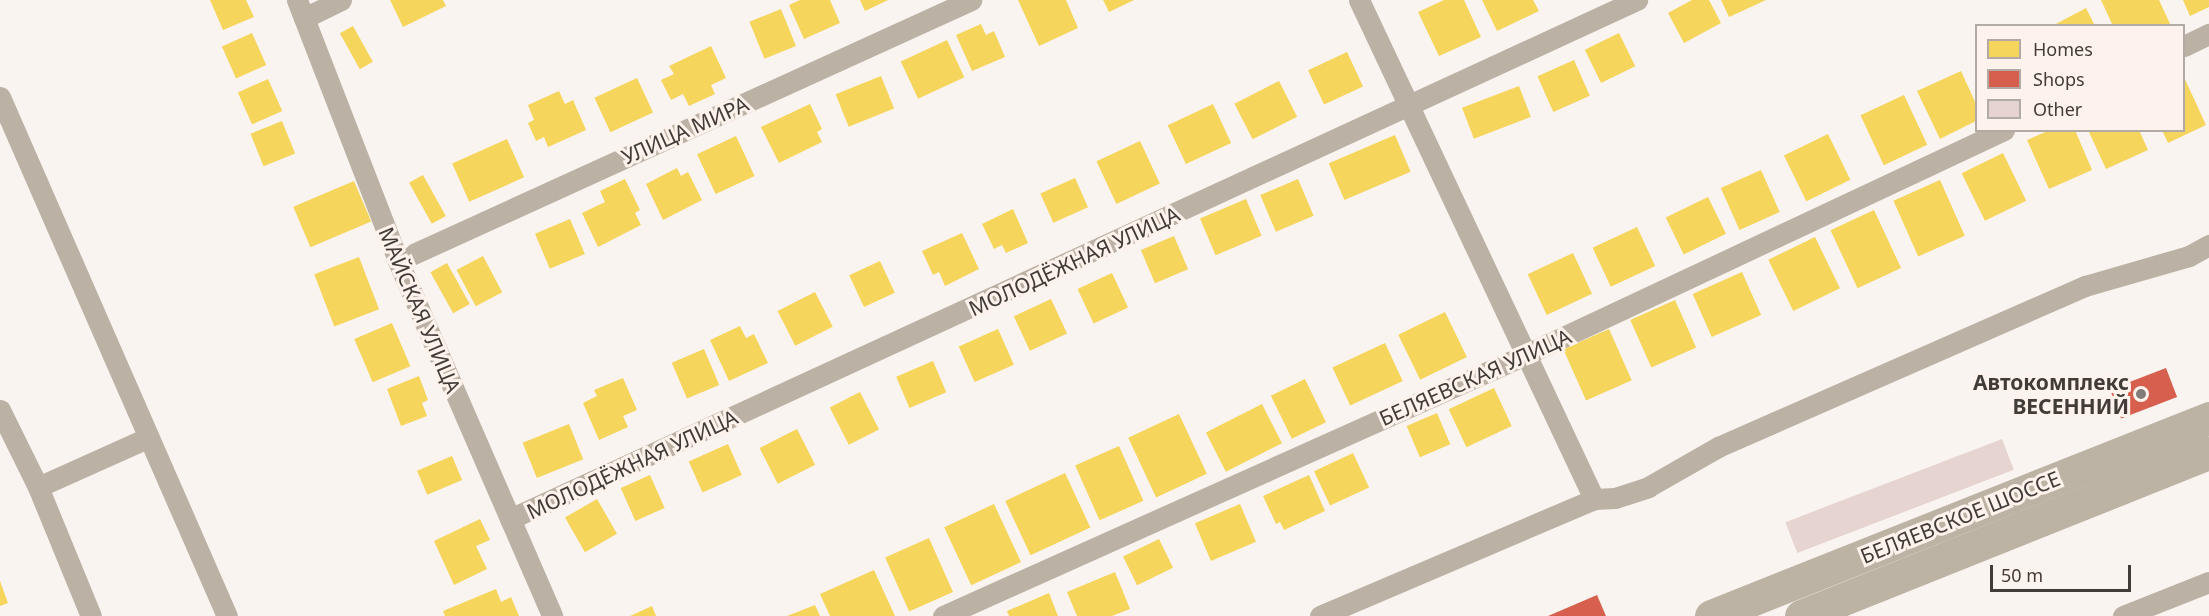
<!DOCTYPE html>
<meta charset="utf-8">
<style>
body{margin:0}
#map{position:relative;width:2209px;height:616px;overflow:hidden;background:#faf4f0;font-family:"Noto Sans",sans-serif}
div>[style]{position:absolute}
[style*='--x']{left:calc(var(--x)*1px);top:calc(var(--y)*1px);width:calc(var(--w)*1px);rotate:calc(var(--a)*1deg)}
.homes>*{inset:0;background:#f6d55c;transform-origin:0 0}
.shops>*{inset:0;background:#d6604d;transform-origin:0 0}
.building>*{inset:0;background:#e6d4d0;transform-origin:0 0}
.street>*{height:21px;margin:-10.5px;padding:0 10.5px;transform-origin:10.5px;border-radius:10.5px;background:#bbb1a4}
.primary>*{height:33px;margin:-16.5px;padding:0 16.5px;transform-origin:16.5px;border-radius:16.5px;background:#bdb3a5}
.dots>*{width:16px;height:16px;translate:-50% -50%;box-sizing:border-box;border:3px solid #fef3ec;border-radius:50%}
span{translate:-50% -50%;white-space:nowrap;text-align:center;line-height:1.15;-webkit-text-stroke:6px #fef3ec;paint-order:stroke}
.street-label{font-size:21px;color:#413c38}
.poi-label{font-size:21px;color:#413c38;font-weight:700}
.right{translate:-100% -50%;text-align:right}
.legend{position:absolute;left:1975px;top:24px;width:210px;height:108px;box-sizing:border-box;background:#fef3ec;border:2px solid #b2aaa4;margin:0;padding:8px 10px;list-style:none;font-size:18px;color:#413c38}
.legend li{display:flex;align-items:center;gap:12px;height:30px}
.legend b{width:30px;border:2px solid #b2aaa4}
.scale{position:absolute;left:1990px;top:565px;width:141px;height:27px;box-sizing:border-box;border:3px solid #413c38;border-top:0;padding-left:8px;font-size:18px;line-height:21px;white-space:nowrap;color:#413c38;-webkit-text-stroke:4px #fef3ec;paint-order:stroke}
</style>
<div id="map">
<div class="homes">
<i style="clip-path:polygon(210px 0,246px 0,254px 17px,223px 30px)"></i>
<i style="clip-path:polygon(390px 0,443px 0,446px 6px,403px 27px)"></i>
<i style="clip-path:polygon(800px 0,830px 0,840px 23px,804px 39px,789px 5px)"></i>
<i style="clip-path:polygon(860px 0,888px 0,865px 11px)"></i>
<i style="clip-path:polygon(1018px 0,1066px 0,1078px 28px,1039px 46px)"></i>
<i style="clip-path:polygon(1103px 0,1134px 0,1109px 12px)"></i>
<i style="clip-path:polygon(1444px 0,1464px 0,1481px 37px,1439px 56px,1418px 12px)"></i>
<i style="clip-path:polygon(1482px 0,1533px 0,1539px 11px,1497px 31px)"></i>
<i style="clip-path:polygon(1692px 0,1709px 0,1721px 23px,1684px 43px,1668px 13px)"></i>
<i style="clip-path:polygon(1721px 0,1766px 0,1729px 17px)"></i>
<i style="clip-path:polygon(2101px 0,2159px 0,2171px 26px,2113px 26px)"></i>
<i style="clip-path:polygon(2183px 0,2209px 0,2209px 7px,2190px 16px)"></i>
<i style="clip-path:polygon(2086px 8px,2095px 26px,2052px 26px)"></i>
<i style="left:781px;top:9px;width:40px;height:34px;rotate:68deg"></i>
<i style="clip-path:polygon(981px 24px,986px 35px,994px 31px,1005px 57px,972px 71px,956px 35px)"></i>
<i style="left:353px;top:26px;width:41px;height:15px;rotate:61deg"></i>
<i style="left:252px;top:33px;width:35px;height:33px;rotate:66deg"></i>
<i style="left:1619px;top:33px;width:37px;height:38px;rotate:64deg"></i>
<i style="left:947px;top:40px;width:41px;height:51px;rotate:65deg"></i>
<i style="clip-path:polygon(711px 46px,726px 78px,711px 85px,715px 94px,689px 106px,683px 94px,671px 100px,661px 80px,674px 74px,669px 66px)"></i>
<i style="left:1347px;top:52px;width:38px;height:43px;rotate:65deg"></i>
<i style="left:1574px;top:60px;width:39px;height:40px;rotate:66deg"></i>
<i style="clip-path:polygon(1961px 71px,1976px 104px,1976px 121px,1940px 139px,1917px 91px)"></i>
<i style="left:881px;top:76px;width:35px;height:49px;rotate:68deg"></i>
<i style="clip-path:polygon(2184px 77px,2206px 125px,2168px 143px,2162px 130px,2184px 130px)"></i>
<i style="left:637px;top:78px;width:38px;height:47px;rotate:65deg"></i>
<i style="left:268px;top:79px;width:35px;height:33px;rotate:66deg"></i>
<i style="left:1279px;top:81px;width:40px;height:50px;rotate:63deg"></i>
<i style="left:1519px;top:86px;width:33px;height:61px;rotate:69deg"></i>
<i style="clip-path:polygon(559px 91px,565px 104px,573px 100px,586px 130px,548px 147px,544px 137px,536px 141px,528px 123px,534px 120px,528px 105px)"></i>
<i style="left:1904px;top:95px;width:55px;height:48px;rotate:65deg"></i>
<i style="clip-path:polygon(810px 104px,822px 129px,817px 132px,822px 142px,779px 163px,761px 127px)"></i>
<i style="left:1213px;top:104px;width:43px;height:50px;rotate:65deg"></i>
<i style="left:282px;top:121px;width:35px;height:34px;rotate:68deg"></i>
<i style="clip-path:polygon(2050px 130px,2075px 130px,2092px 170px,2049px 189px,2027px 140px)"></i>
<i style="clip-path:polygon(2088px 130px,2139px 130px,2148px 150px,2106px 169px)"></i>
<i style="left:1828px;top:134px;width:51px;height:49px;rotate:64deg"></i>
<i style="left:1395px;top:135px;width:40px;height:72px;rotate:67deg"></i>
<i style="left:736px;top:136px;width:44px;height:43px;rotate:65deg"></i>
<i style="left:507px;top:139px;width:42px;height:60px;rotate:66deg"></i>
<i style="left:1140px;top:141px;width:47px;height:48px;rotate:65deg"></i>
<i style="left:2003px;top:153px;width:53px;height:46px;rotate:64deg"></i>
<i style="clip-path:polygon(677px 168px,681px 176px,688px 172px,702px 200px,663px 220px,646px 184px)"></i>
<i style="left:1761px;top:170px;width:46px;height:44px;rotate:66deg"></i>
<i style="left:423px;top:175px;width:47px;height:16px;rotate:61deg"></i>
<i style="left:1075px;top:178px;width:32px;height:38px;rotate:66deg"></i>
<i style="clip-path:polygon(625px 179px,640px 210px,635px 213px,641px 225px,598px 247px,582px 213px,605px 202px,600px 191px)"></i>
<i style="left:1298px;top:179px;width:40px;height:41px;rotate:67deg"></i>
<i style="left:1940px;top:180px;width:61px;height:51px;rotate:66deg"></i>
<i style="left:354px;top:181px;width:44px;height:66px;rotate:67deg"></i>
<i style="left:1708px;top:197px;width:41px;height:47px;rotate:64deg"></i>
<i style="left:1246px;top:199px;width:40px;height:50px;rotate:67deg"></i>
<i style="clip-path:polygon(1013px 209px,1028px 243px,1006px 253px,1002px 245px,994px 249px,982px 224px)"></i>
<i style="left:1874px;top:210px;width:64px;height:48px;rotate:65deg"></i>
<i style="left:570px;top:219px;width:38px;height:38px;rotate:67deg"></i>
<i style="left:1637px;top:227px;width:43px;height:49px;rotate:65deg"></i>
<i style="clip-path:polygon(962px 233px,979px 269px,945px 286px,939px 272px,933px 275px,922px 251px)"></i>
<i style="left:1174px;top:236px;width:36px;height:36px;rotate:67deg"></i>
<i style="left:1815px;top:237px;width:57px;height:52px;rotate:64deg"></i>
<i style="left:1573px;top:253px;width:45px;height:50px;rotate:65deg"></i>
<i style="left:483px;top:256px;width:41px;height:30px;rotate:62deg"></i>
<i style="left:359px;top:257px;width:56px;height:48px;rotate:69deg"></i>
<i style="left:880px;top:261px;width:35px;height:34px;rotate:65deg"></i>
<i style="left:447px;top:263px;width:47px;height:19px;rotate:61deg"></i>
<i style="left:1742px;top:272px;width:47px;height:54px;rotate:66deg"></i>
<i style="left:1112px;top:273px;width:38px;height:38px;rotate:65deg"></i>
<i style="left:815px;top:292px;width:39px;height:42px;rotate:63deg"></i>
<i style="left:1051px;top:299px;width:38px;height:41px;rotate:65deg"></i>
<i style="left:1675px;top:300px;width:52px;height:49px;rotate:66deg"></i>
<i style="left:1445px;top:312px;width:50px;height:52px;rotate:64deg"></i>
<i style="left:392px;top:323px;width:47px;height:41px;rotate:67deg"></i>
<i style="clip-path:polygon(740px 326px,746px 338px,754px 334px,768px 363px,729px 381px,710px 340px)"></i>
<i style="left:998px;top:329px;width:39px;height:43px;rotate:66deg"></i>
<i style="left:1609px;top:329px;width:56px;height:50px;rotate:66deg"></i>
<i style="left:1385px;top:343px;width:42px;height:58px;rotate:65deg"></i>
<i style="left:704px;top:349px;width:39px;height:35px;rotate:67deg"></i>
<i style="left:933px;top:361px;width:34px;height:40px;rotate:67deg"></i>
<i style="clip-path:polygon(419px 376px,428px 400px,422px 403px,427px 416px,401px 426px,387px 389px)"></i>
<i style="clip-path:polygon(623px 378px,637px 410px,623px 416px,628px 427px,599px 440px,583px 403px,597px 396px,594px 390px)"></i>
<i style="left:1305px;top:379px;width:48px;height:38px;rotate:64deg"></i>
<i style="left:1494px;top:388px;width:42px;height:50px;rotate:65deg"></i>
<i style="left:860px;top:392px;width:42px;height:34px;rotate:63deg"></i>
<i style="left:1262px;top:404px;width:44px;height:63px;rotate:63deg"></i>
<i style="left:1437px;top:413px;width:34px;height:33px;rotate:67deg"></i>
<i style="left:1179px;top:414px;width:66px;height:56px;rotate:65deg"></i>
<i style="left:569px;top:424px;width:38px;height:50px;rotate:68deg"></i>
<i style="left:797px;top:429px;width:40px;height:42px;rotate:63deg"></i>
<i style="left:728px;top:444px;width:34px;height:43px;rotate:66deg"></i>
<i style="left:1119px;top:446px;width:60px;height:48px;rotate:66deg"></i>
<i style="left:1353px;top:453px;width:38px;height:43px;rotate:65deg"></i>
<i style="left:452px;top:456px;width:26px;height:38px;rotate:67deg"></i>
<i style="left:1065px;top:473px;width:60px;height:66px;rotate:65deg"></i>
<i style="left:650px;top:475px;width:36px;height:32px;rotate:66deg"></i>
<i style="clip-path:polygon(1309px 475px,1325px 511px,1284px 530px,1280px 522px,1276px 524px,1263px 496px)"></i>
<i style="left:597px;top:499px;width:40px;height:37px;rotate:60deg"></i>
<i style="left:994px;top:504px;width:64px;height:55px;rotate:65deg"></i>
<i style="left:1240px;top:504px;width:41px;height:49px;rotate:67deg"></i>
<i style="clip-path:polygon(480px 519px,490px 540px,476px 546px,487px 569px,454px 585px,434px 541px)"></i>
<i style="left:929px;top:538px;width:59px;height:48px;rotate:66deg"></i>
<i style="left:1159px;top:539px;width:32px;height:40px;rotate:64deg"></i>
<i style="clip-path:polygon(874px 570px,895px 616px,830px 616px,820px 594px)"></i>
<i style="clip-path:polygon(1115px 572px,1130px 609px,1112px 616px,1077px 616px,1067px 592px)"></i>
<i style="clip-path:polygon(0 581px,8px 603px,0 606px)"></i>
<i style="clip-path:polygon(496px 589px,501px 602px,511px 597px,519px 616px,445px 616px,443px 611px)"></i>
<i style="clip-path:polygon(1049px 593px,1058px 616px,1009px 616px,1007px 611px)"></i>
<i style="clip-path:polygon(815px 605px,820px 616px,787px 616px)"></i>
<i style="clip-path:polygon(652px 606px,656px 616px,630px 616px)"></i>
</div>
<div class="shops">
<i style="left:2166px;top:368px;width:31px;height:60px;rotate:69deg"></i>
<i style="clip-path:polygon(1597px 595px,1606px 616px,1548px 616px)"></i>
</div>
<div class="building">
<i style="left:2002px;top:439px;width:33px;height:232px;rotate:69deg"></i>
</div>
<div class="street">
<i style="--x:297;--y:0;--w:280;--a:68.8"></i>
<i style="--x:398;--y:261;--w:387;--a:66.5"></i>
<i style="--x:1359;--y:0;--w:552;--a:64.78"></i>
<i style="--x:304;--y:18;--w:41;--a:-25.9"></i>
<i style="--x:2184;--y:46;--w:28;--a:-26"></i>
<i style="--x:0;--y:97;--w:566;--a:66.38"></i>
<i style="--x:398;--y:261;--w:630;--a:-24.49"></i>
<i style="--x:0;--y:410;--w:86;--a:63.7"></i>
<i style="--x:38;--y:487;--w:139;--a:67.7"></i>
<i style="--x:38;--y:487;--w:120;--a:-24.2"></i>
<i style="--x:510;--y:519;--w:1241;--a:-24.73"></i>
<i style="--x:943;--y:616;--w:640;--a:-24.16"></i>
<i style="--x:1527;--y:354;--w:527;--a:-25.15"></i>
<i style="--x:1320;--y:616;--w:298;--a:-23.1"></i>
<i style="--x:1594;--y:499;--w:21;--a:-3"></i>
<i style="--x:1615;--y:498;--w:35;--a:-18"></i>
<i style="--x:1648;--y:487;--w:81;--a:-29.7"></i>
<i style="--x:1718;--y:447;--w:401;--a:-23.7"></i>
<i style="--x:2085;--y:286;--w:108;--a:-16.1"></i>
<i style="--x:2189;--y:256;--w:23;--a:-29"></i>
<i style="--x:2123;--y:616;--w:92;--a:-21.6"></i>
</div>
<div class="primary">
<i style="--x:1711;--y:616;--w:536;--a:-21.68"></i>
<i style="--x:1801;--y:616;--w:439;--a:-21.8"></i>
</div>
<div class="dots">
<i style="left:2141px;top:394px;background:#827c78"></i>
</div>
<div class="street-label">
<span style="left:685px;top:130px;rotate:-24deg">УЛИЦА МИРА</span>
<span style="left:1074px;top:261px;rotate:-25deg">МОЛОДЁЖНАЯ УЛИЦА</span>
<span style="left:420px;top:310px;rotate:67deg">МАЙСКАЯ УЛИЦА</span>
<span style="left:1475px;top:377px;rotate:-24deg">БЕЛЯЕВСКАЯ УЛИЦА</span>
<span style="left:632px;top:464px;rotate:-25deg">МОЛОДЁЖНАЯ УЛИЦА</span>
<span style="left:1960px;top:517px;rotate:-22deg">БЕЛЯЕВСКОЕ ШОССЕ</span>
</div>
<div class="poi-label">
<span class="right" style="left:2129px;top:394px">Автокомплекс<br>ВЕСЕННИЙ</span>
</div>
<ul class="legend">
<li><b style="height:16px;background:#f6d55c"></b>Homes</li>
<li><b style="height:16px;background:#d6604d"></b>Shops</li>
<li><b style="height:16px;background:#e6d4d0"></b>Other</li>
</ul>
<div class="scale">50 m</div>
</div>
